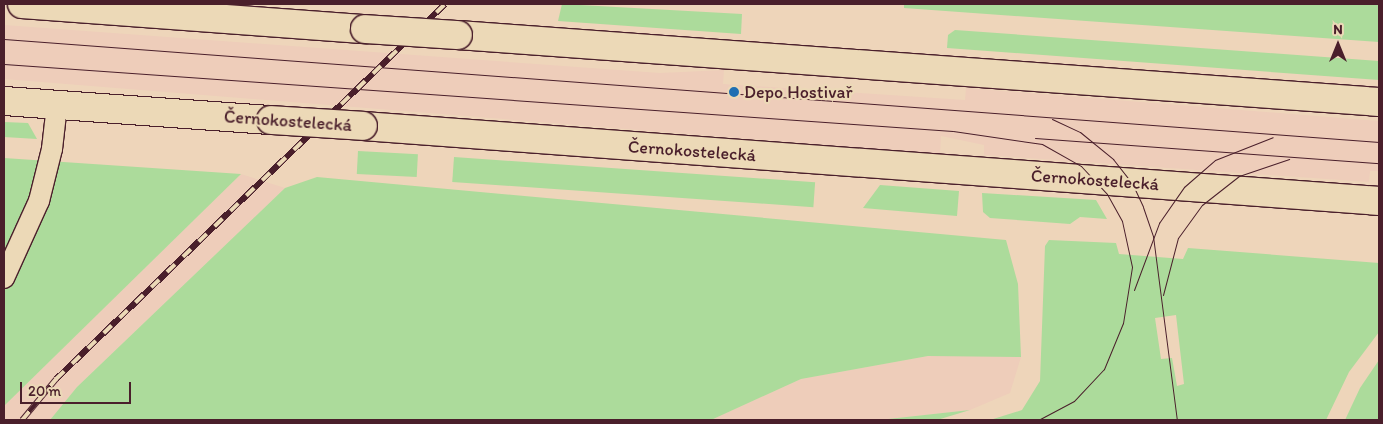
<!DOCTYPE html>
<meta charset="utf-8">
<style>
body{margin:0}
#map{position:relative;width:1383px;height:424px;overflow:hidden;background:#eed5ba;font-family:Itim,sans-serif}
div>[style]{position:absolute}
[style*='--x']{left:calc(var(--x)*1px);top:calc(var(--y)*1px);width:calc(var(--w)*1px);rotate:calc(var(--a)*1deg)}
.built>*{inset:0;background:#eecdba}
.green>*{inset:0;background:#acdb9b;transform-origin:0 0}
.roads{filter:drop-shadow(1px 0 #4a1f2b) drop-shadow(-1px 0 #4a1f2b) drop-shadow(0 1px #4a1f2b) drop-shadow(0 -1px #4a1f2b)}
.service>*{height:20px;margin:-10px;padding:0 10px;transform-origin:10px;border-radius:10px;background:#ecd9b7}
.secondary>*{height:28px;margin:-14px;padding:0 14px;transform-origin:14px;border-radius:14px;background:#ecd9b7}
.tram>*{height:1px;margin:-0.5px;padding:0 0.5px;transform-origin:0.5px;border-radius:0.5px;background:#4a1f2b}
.rail>*{height:5.5px;margin-top:-2.75px;transform-origin:0;background:repeating-linear-gradient(90deg,#ecd9b7 0 11px,#4a1f2b 0 22px);box-sizing:border-box;border-block:1px solid #4a1f2b}
.bridges{filter:drop-shadow(1px 0 #4a1f2b) drop-shadow(-1px 0 #4a1f2b) drop-shadow(0 1px #4a1f2b) drop-shadow(0 -1px #4a1f2b)}
.secondary-bridge>*{height:28px;margin:-14px;padding:0 14px;transform-origin:14px;border-radius:14px;background:#ecd9b7}
.dots>*{width:14px;height:14px;translate:-50% -50%;box-sizing:border-box;border:2px solid #ecd9b7;border-radius:50%}
span{translate:-50% -50%;white-space:nowrap;text-align:center;line-height:1.15;-webkit-text-stroke:4.5px #ecd9b7;paint-order:stroke}
.poi-label{font-size:18px;color:#4a1f2b}
.left{translate:0 -50%;text-align:left}
.street-label{font-size:18px;color:#4a1f2b}
.frame{position:absolute;inset:0;border:5px solid #4a1f2b;pointer-events:none}
.north{position:absolute;left:1313px;top:20px;width:50px;height:50px;-webkit-text-stroke:4px #ecd9b7;paint-order:stroke;rotate:0deg;font-size:14px;font-weight:700;line-height:20px;text-align:center;color:#4a1f2b}
.north::after{content:'';display:block;margin:auto;width:18px;height:22px;background:#4a1f2b;clip-path:polygon(50% 0,100% 100%,50% 72%,0 100%)}
.scale{position:absolute;left:20px;top:382px;width:111px;height:22px;box-sizing:border-box;border:2px solid #4a1f2b;border-top:0;padding-left:6px;font-size:15px;line-height:18px;white-space:nowrap;color:#4a1f2b;-webkit-text-stroke:4px #ecd9b7;paint-order:stroke}
</style>
<div id="map">
<div class="built">
<i style="clip-path:polygon(4px 25px,660px 73px,724px 70px,723px 84px,965px 100px,966px 88px,1379px 121px,1379px 171px,1370px 171px,1369px 182px,984px 155px,984px 145px,941px 136px,940px 154px,4px 79px)"></i>
<i style="clip-path:polygon(241px 174px,285px 188px,77px 387px,50px 420px,4px 420px,4px 406px)"></i>
<i style="clip-path:polygon(1001px 354px,1021px 357px,1010px 393px,970px 410px,878px 420px,711px 420px,801px 379px,928px 356px)"></i>
</div>
<div class="green">
<i style="clip-path:polygon(562px 4px,742px 14px,741px 34px,558px 21px)"></i>
<i style="clip-path:polygon(904px 4px,1379px 4px,1379px 42px,904px 8px)"></i>
<i style="clip-path:polygon(955px 30px,1379px 61px,1379px 80px,947px 48px,948px 35px)"></i>
<i style="clip-path:polygon(4px 122px,28px 123px,37px 139px,4px 137px)"></i>
<i style="left:358px;top:151px;width:60px;height:23px;rotate:3deg"></i>
<i style="left:454px;top:157px;width:362px;height:25px;rotate:4deg"></i>
<i style="clip-path:polygon(4px 158px,241px 174px,4px 406px)"></i>
<i style="clip-path:polygon(317px 177px,1006px 240px,1018px 284px,1021px 357px,928px 356px,801px 379px,711px 420px,50px 420px,77px 387px,285px 188px)"></i>
<i style="clip-path:polygon(880px 185px,959px 191px,957px 216px,863px 208px)"></i>
<i style="clip-path:polygon(982px 193px,1096px 200px,1107px 219px,1080px 217px,1070px 224px,990px 218px,983px 212px)"></i>
<i style="clip-path:polygon(evenodd,1049px 240px,1116px 243px,1119px 254px,1183px 259px,1188px 248px,1379px 263px,1379px 332px,1349px 372px,1326px 420px,990px 420px,1022px 410px,1040px 381px,1045px 246px,1049px 240px,1176px 315px,1184px 384px,1177px 386px,1172px 358px,1161px 359px,1155px 318px,1176px 315px)"></i>
<i style="clip-path:polygon(1379px 360px,1379px 420px,1345px 420px,1360px 388px)"></i>
<i style="clip-path:polygon(970px 410px,937px 420px,878px 420px,879px 420px)"></i>
</div>
<div class="roads">
<div class="service">
<i style="--x:4;--y:278;--w:85;--a:-65.6"></i>
<i style="--x:39;--y:201;--w:54;--a:-76"></i>
<i style="--x:52;--y:149;--w:44;--a:-83.5"></i>
</div>
<div class="secondary">
<i style="--x:22;--y:4;--w:344;--a:4.2"></i>
<i style="--x:458;--y:35;--w:923;--a:4.16"></i>
<i style="--x:4;--y:101;--w:268;--a:4.1"></i>
<i style="--x:363;--y:126;--w:1019;--a:4.22"></i>
</div>
</div>
<div class="tram">
<i style="--x:4;--y:39;--w:1379;--a:4.28"></i>
<i style="--x:4;--y:64;--w:951;--a:4.04"></i>
<i style="--x:953;--y:131;--w:90;--a:8.3"></i>
<i style="--x:1042;--y:144;--w:45;--a:29.4"></i>
<i style="--x:1081;--y:166;--w:38;--a:47"></i>
<i style="--x:1107;--y:194;--w:31;--a:61"></i>
<i style="--x:1122;--y:221;--w:47;--a:77.7"></i>
<i style="--x:1132;--y:267;--w:57;--a:99.1"></i>
<i style="--x:1123;--y:323;--w:50;--a:112.4"></i>
<i style="--x:1104;--y:369;--w:44;--a:133.2"></i>
<i style="--x:1074;--y:401;--w:40;--a:152"></i>
<i style="--x:1052;--y:119;--w:31;--a:25"></i>
<i style="--x:1080;--y:132;--w:43;--a:39.3"></i>
<i style="--x:1113;--y:159;--w:31;--a:52"></i>
<i style="--x:1132;--y:183;--w:26;--a:65"></i>
<i style="--x:1143;--y:207;--w:31;--a:71"></i>
<i style="--x:1153;--y:236;--w:186;--a:82.6"></i>
<i style="--x:1035;--y:138;--w:345;--a:4.2"></i>
<i style="--x:1134;--y:290;--w:72;--a:-69.5"></i>
<i style="--x:1159;--y:223;--w:44;--a:-55.2"></i>
<i style="--x:1184;--y:187;--w:41;--a:-41.1"></i>
<i style="--x:1215;--y:160;--w:62;--a:-21.6"></i>
<i style="--x:1163;--y:295;--w:59;--a:-75.3"></i>
<i style="--x:1178;--y:238;--w:41;--a:-54"></i>
<i style="--x:1202;--y:205;--w:47;--a:-38.1"></i>
<i style="--x:1239;--y:176;--w:53;--a:-18.8"></i>
</div>
<div class="rail">
<i style="--x:22;--y:420;--w:53;--a:-50.3"></i>
<i style="--x:56;--y:379;--w:540;--a:-43.95"></i>
</div>
<div class="bridges">
<div class="secondary-bridge">
<i style="--x:365;--y:29;--w:93;--a:3.7"></i>
<i style="--x:271;--y:120;--w:92;--a:3.7"></i>
</div>
</div>
<div class="dots">
<i style="left:734px;top:92px;background:#1f6fb2"></i>
</div>
<div class="poi-label">
<span class="left" style="left:744px;top:92px">Depo Hostivař</span>
</div>
<div class="street-label">
<span style="left:288px;top:121px;rotate:4deg">Černokostelecká</span>
<span style="left:692px;top:151px;rotate:4deg">Černokostelecká</span>
<span style="left:1095px;top:180px;rotate:4deg">Černokostelecká</span>
</div>
<div class="frame"></div>
<div class="north">N</div>
<div class="scale">20 m</div>
</div>
